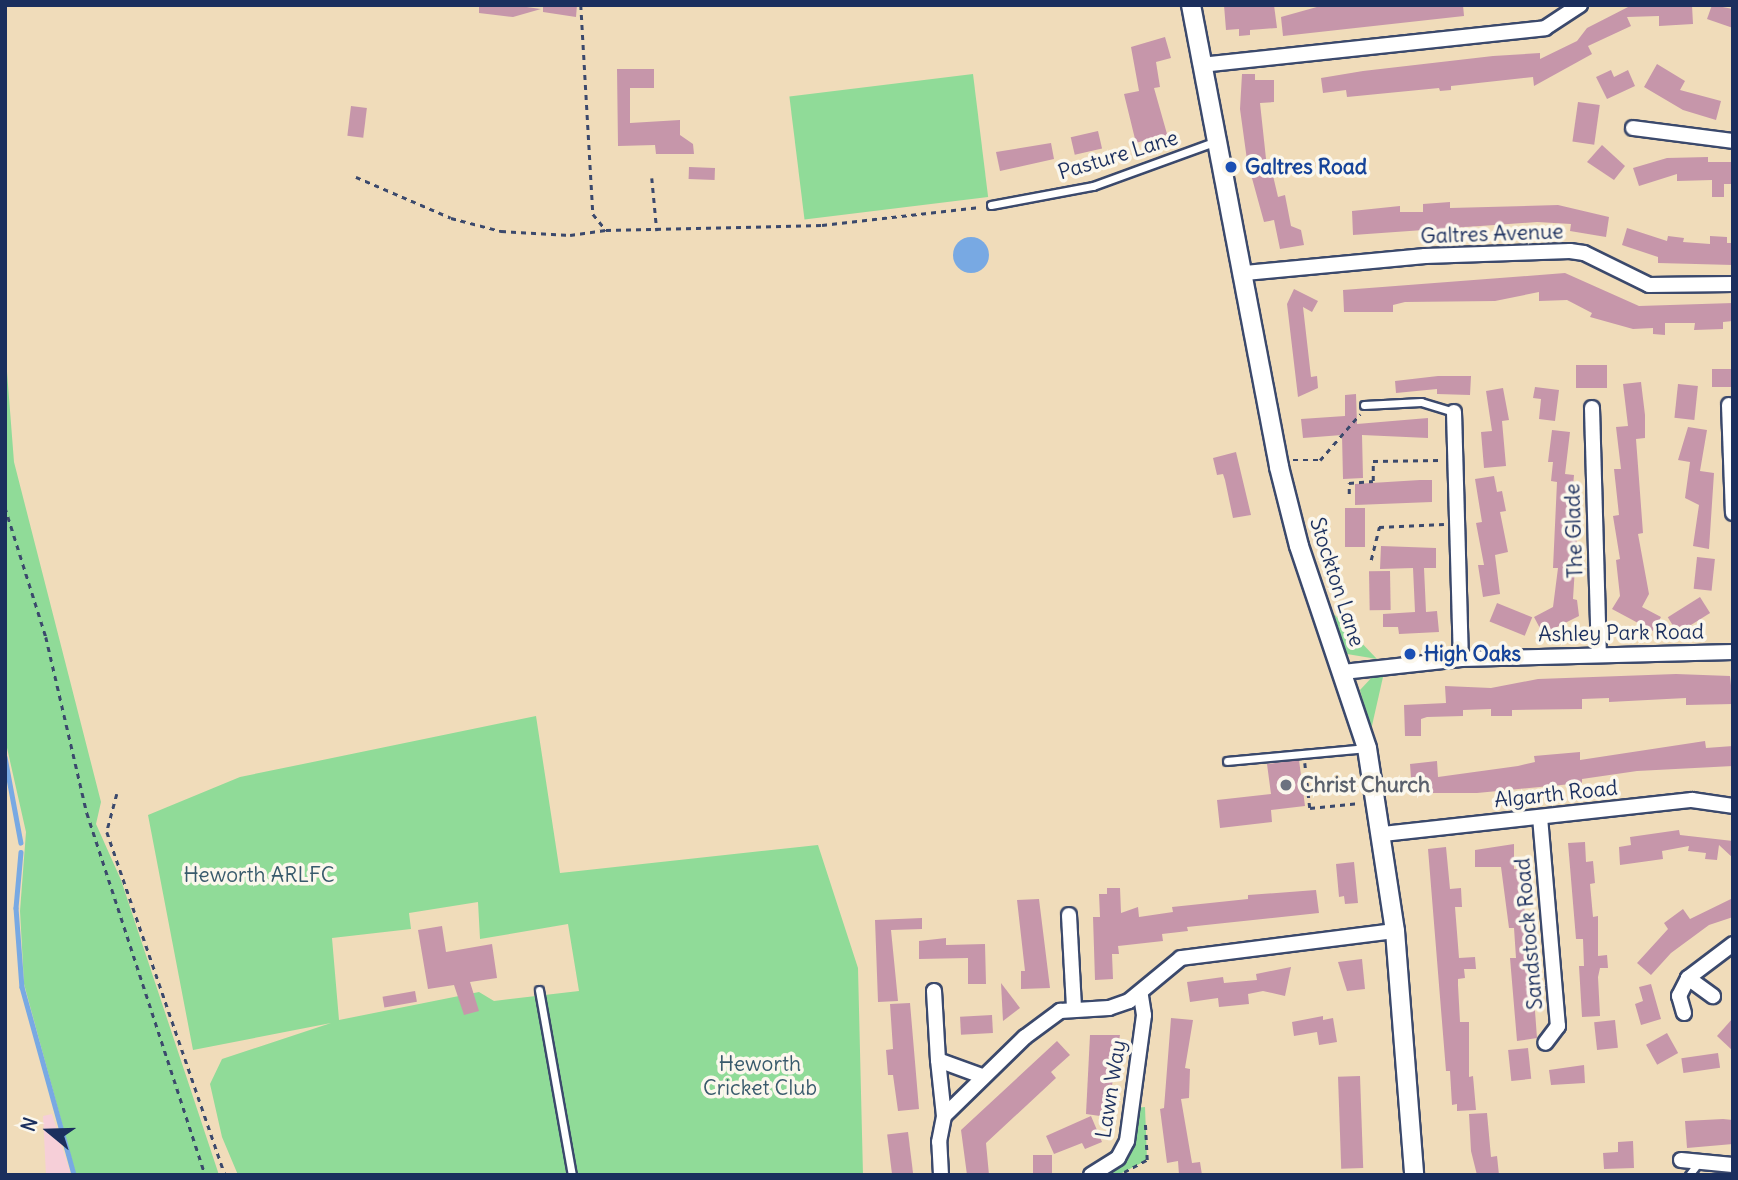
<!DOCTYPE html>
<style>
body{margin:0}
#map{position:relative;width:1738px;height:1180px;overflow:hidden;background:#f0dcba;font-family:Delius,sans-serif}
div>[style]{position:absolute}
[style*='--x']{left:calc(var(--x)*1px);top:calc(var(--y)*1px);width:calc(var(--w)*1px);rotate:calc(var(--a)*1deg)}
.built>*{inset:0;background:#f6cfd8}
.green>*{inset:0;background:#90db98;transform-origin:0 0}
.water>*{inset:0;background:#78a9e3}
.round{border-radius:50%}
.stream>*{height:4.5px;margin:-2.25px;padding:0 2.25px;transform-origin:2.25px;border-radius:2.25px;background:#78a9e3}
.building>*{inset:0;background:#c696aa;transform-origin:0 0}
.path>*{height:2.5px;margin-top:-1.25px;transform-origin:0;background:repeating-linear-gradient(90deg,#3b496c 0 5px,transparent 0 10px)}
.roads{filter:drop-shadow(2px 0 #3b496c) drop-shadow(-2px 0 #3b496c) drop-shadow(0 2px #3b496c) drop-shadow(0 -2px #3b496c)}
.service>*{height:7px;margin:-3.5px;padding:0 3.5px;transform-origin:3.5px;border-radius:3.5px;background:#fff}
.minor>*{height:14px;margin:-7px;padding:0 7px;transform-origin:7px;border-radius:7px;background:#fff}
.tertiary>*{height:18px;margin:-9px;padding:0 9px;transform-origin:9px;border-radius:9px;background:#fff}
.dots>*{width:19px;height:19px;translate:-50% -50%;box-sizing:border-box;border:4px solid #fbf7ec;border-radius:50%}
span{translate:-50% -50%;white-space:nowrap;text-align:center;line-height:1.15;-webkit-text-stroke:7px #fbf7ec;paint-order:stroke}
.street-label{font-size:21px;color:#1b2f5e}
.transit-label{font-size:21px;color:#164399;font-weight:700}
.left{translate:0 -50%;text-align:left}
.worship-label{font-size:21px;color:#5b616d;font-weight:700}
.park-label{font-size:21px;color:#385a6c}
.frame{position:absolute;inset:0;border:7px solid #1b2f5e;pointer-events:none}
.north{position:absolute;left:14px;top:1096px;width:70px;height:70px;-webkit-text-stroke:5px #fbf7ec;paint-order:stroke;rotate:289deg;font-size:19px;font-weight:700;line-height:28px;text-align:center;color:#1b2f5e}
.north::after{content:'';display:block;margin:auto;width:24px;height:32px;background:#1b2f5e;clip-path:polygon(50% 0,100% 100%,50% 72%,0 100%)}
</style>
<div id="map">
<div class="built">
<i style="clip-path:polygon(52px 1114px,71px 1175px,46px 1175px,43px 1116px)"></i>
</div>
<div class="green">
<i style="left:973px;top:74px;width:124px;height:185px;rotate:83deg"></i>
<i style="clip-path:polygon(5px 346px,14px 462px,101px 802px,96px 824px,121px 880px,219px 1175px,76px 1175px,24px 984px,20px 911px,26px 832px,5px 739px)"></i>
<i style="clip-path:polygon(1331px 611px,1377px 659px,1347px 654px)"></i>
<i style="clip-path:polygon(1375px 674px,1383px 677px,1371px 730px,1360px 690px)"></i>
<i style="clip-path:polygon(evenodd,536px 716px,560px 873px,818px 845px,858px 968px,863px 1175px,238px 1175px,222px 1137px,210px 1084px,222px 1059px,331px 1023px,193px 1050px,148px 815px,240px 777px,536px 716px,478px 902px,480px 939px,568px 924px,579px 991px,494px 1001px,479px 992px,339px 1020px,332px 938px,411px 929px,409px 913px,478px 902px)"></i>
<i style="clip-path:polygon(1145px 1107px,1147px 1160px,1118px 1175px,1102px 1175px,1133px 1147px,1135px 1108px)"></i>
</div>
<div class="water">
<i class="round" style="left:953px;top:237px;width:36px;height:36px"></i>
</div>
<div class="stream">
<i style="--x:5;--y:757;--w:87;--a:79.5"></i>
<i style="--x:21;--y:852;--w:56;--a:95.1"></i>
<i style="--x:16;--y:908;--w:79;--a:85.7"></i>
<i style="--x:22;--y:987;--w:195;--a:74.5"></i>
</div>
<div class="building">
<i style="clip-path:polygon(479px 5px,512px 5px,541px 9px,513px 17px,479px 13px)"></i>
<i style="clip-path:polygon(543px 5px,577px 5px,576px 17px,543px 12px)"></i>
<i style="clip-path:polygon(1224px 5px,1274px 5px,1277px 28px,1250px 30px,1250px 35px,1239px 36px,1239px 29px,1226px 30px)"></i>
<i style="clip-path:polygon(1324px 5px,1463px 5px,1464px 16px,1283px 36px,1281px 17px)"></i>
<i style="clip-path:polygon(1632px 5px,1692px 5px,1693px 24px,1659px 26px,1659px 16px,1627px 17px,1631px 26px,1588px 46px,1592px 54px,1534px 86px,1533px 77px,1451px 86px,1451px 90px,1440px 91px,1439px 88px,1347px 97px,1346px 90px,1323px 93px,1321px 78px,1363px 71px,1493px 56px,1540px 53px,1540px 59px,1577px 41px,1587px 28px)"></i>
<i style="clip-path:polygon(1712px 5px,1733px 9px,1733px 28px,1707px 19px)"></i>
<i style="clip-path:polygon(1165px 37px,1171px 58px,1156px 62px,1160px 87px,1154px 88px,1169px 141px,1151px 146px,1149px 139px,1136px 143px,1124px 94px,1139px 91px,1131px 47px)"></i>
<i style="clip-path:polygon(1657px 64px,1685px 81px,1680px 90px,1721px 101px,1716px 120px,1683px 110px,1644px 87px)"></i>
<i style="clip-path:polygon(617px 69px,654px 69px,654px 88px,630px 88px,630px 123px,680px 120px,680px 135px,693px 144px,694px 154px,656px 154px,655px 145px,618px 146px)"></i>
<i style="clip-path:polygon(1611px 70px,1614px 77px,1628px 70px,1635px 86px,1607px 99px,1596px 77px)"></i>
<i style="clip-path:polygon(1242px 74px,1255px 74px,1255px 80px,1274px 80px,1274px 102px,1260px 103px,1267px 168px,1271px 167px,1278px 197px,1285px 195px,1291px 226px,1301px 230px,1304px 245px,1280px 249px,1274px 220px,1264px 222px,1247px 160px,1240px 109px)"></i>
<i style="left:1578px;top:102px;width:22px;height:40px;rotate:8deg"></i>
<i style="left:351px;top:106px;width:16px;height:30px;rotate:7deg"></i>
<i style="left:1098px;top:131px;width:18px;height:28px;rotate:77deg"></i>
<i style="clip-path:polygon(1051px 143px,1054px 159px,1000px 171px,996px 152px)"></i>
<i style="clip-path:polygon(1602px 145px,1625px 166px,1614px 180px,1587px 162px)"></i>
<i style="clip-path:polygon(1708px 157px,1708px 162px,1733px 162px,1733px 184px,1724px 184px,1724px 197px,1712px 197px,1712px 180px,1677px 181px,1677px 174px,1639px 186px,1633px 168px,1667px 158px)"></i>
<i style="left:689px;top:167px;width:26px;height:12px;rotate:2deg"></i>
<i style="clip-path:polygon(1450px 202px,1450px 208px,1558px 205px,1609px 217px,1606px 237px,1570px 231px,1571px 224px,1537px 222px,1353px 235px,1352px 211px,1400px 206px,1400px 212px,1423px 212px,1423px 204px)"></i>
<i style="clip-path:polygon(1627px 228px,1667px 241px,1668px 236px,1684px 238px,1683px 242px,1710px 244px,1710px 236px,1727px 237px,1727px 243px,1733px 243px,1733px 265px,1658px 263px,1658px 257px,1622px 245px)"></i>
<i style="clip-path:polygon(1565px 273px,1639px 306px,1733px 303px,1733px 321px,1723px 322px,1723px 329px,1694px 330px,1695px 323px,1665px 323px,1665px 335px,1653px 334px,1653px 328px,1633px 329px,1590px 317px,1592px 313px,1567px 300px,1539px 301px,1539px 292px,1495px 301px,1405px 302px,1393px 305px,1393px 312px,1344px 312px,1343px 290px)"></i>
<i style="clip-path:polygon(1294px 289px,1318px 301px,1312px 312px,1303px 307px,1311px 377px,1317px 376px,1318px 388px,1298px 397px,1287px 304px)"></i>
<i style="left:1607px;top:365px;width:23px;height:31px;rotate:90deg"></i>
<i style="left:1712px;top:369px;width:21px;height:18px"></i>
<i style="clip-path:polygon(1438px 376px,1471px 376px,1470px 395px,1437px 394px,1437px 389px,1396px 393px,1395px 381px)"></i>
<i style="clip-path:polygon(1641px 382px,1645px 415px,1645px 438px,1636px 439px,1643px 533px,1638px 534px,1649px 594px,1642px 607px,1661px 617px,1653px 631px,1612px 609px,1620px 596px,1616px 560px,1620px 559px,1613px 516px,1619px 515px,1614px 469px,1621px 469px,1616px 427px,1628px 426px,1623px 384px)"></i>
<i style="left:1678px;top:384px;width:20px;height:34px;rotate:6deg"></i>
<i style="clip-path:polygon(1535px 387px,1559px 390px,1555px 421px,1539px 419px,1541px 399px,1533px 398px)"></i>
<i style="clip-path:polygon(1503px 388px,1509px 420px,1502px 421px,1506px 466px,1484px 468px,1481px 432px,1492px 431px,1486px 391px)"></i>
<i style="clip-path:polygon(1356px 394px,1357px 424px,1428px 418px,1428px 438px,1362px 435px,1363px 478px,1343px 479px,1342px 435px,1303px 438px,1301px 419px,1345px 416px,1345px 395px)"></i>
<i style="clip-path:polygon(1688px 427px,1707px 430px,1700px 471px,1714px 473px,1709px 549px,1693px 546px,1699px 505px,1685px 498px,1690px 462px,1678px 460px)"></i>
<i style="clip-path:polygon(1552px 430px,1570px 432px,1565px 474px,1574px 475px,1570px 519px,1578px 519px,1573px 599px,1577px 600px,1579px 616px,1543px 634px,1534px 617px,1553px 607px,1558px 568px,1553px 568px,1557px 482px,1551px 481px,1553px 462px,1548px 462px)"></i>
<i style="clip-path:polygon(1236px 452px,1251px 515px,1233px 518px,1225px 480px,1223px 474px,1217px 475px,1213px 458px)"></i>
<i style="clip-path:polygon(1494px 476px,1497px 492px,1502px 491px,1506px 511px,1500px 512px,1508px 552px,1495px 555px,1500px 594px,1483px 597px,1478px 565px,1484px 565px,1476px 523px,1482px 522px,1475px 479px)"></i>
<i style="clip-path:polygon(1420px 480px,1432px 480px,1432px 502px,1355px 505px,1355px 484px)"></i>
<i style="left:1345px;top:508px;width:20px;height:39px"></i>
<i style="clip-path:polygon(1381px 546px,1436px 548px,1436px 568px,1424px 568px,1426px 612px,1437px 611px,1439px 632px,1399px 634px,1398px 627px,1383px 627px,1383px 614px,1415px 612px,1413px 568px,1380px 569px)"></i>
<i style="left:1697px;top:557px;width:18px;height:32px;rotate:6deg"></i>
<i style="left:1390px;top:571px;width:39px;height:21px;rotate:89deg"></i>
<i style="left:1700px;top:597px;width:19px;height:38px;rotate:58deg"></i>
<i style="left:1497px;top:603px;width:38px;height:20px;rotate:22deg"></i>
<i style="clip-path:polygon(1676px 674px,1730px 676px,1733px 704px,1686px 705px,1686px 698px,1609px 702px,1609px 698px,1582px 699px,1582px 709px,1512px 710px,1512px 716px,1491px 716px,1491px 709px,1463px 710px,1463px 716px,1427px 717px,1421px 719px,1421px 736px,1405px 736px,1404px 705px,1446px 703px,1445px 686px,1491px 688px,1538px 679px)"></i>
<i style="clip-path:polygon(1705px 741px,1706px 748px,1733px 746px,1733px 766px,1637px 771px,1582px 779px,1582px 783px,1477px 793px,1412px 793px,1410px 764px,1437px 761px,1438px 777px,1518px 766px,1535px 762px,1534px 756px,1580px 752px,1580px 760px)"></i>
<i style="clip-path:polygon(1299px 760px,1305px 806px,1271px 810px,1272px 822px,1220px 828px,1217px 800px,1271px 794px,1267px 764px)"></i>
<i style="clip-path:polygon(1679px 830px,1680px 835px,1733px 841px,1733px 858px,1719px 845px,1717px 860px,1705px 859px,1706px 853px,1688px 851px,1689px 846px,1662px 851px,1663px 859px,1620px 865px,1619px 847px,1631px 845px,1630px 837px)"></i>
<i style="clip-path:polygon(1585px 842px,1586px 862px,1593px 861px,1595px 883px,1590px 884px,1593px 917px,1598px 916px,1598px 956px,1607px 955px,1608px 968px,1600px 968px,1598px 977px,1600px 1016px,1582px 1017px,1579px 966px,1584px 966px,1583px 939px,1576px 939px,1568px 843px)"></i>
<i style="clip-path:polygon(1514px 844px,1514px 869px,1518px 869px,1524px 896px,1526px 943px,1530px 943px,1537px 1038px,1517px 1041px,1510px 958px,1516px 958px,1514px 928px,1509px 928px,1501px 867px,1475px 867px,1475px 850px)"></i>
<i style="clip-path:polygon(1446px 847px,1450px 889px,1461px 888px,1462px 907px,1455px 907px,1459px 958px,1475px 957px,1476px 969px,1464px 969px,1465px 978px,1458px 979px,1458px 985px,1460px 1022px,1469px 1022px,1469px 1077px,1473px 1076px,1476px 1110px,1457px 1111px,1457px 1104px,1452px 1105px,1450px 1071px,1446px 1071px,1428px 849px)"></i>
<i style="clip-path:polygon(1354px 862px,1358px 903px,1345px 904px,1344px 896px,1339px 897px,1336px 864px)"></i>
<i style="clip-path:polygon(1107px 888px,1120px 888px,1121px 913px,1138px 907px,1139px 917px,1173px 912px,1172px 907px,1248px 899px,1248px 895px,1316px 890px,1319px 913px,1187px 927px,1188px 931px,1162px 934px,1163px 941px,1118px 946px,1119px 954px,1112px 954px,1113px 979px,1095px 980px,1093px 917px,1100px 917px,1099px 894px,1107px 894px)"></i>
<i style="clip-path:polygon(1733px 898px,1733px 917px,1709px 925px,1671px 953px,1651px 975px,1637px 963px,1668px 929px,1664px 923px,1683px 909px,1690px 919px)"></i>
<i style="clip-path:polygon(1039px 899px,1050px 988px,1021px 989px,1021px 971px,1025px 971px,1017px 900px)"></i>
<i style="clip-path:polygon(922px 918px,922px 929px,891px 930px,898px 1001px,878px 1002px,875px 920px)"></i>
<i style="clip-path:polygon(442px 926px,446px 952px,492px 944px,497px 978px,470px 982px,479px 1011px,464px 1015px,454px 985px,428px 989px,418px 930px)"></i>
<i style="clip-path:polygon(946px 938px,946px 945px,985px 944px,986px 984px,968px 984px,968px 958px,919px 959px,919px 941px)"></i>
<i style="clip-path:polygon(1362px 959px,1365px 989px,1347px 991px,1338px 962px)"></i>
<i style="clip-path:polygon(1291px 967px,1285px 996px,1263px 991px,1248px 994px,1249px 1004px,1219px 1007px,1218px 998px,1190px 1002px,1187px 982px,1223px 977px,1224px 983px,1257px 980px,1256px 974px)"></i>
<i style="clip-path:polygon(1001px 983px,1020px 1008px,1003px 1021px)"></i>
<i style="clip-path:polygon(1651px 984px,1661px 1019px,1641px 1025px,1635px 1004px,1643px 1001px,1639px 987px)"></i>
<i style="left:415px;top:991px;width:11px;height:33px;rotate:80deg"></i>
<i style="clip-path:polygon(910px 1003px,919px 1109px,898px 1111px,893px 1075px,888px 1075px,886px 1050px,893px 1049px,890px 1004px)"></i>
<i style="left:992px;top:1015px;width:18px;height:32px;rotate:87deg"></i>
<i style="clip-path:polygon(1323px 1016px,1323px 1020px,1333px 1018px,1337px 1042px,1319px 1045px,1317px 1032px,1294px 1036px,1292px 1022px)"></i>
<i style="clip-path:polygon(1171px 1018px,1193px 1020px,1185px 1068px,1190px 1069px,1189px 1098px,1181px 1099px,1192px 1163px,1200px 1162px,1202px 1175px,1179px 1175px,1178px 1161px,1167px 1163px,1160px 1109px,1164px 1108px)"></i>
<i style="clip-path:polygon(1733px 1018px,1733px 1051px,1717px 1036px)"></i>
<i style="left:1615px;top:1020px;width:28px;height:21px;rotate:84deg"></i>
<i style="left:1667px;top:1033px;width:23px;height:24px;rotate:61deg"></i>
<i style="clip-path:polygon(1090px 1035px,1120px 1035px,1107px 1117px,1086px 1114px)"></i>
<i style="clip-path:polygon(1057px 1041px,1070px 1055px,1051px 1072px,1056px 1078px,986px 1143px,989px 1175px,967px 1175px,961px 1130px)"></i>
<i style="left:1528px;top:1048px;width:31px;height:20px;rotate:84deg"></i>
<i style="left:1718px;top:1053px;width:15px;height:37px;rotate:82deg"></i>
<i style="clip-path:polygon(1584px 1065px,1585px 1083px,1551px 1085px,1549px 1070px)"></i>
<i style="left:1360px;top:1076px;width:92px;height:22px;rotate:88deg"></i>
<i style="clip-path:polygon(1487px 1113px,1491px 1157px,1497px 1156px,1499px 1175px,1477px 1175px,1471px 1151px,1469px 1114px)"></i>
<i style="clip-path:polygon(1091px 1116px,1102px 1142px,1085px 1149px,1082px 1143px,1054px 1154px,1046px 1136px)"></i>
<i style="clip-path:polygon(1723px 1119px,1733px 1120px,1733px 1144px,1687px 1148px,1685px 1121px)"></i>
<i style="left:908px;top:1132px;width:43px;height:21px;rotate:83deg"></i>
<i style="clip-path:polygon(1633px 1141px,1634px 1168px,1604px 1169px,1603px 1153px,1618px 1152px,1618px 1142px)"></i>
<i style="left:1033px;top:1155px;width:19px;height:18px"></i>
</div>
<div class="path">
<i style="--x:581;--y:5;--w:209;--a:86.7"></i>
<i style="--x:593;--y:214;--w:21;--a:51"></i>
<i style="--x:606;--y:230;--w:216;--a:-1.3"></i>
<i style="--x:822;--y:225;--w:159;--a:-6.5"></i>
<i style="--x:356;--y:177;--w:103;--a:23.3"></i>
<i style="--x:451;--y:218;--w:52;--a:14.6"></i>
<i style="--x:501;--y:231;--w:69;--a:3.3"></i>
<i style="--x:570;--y:235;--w:36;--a:-8"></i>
<i style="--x:652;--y:178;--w:53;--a:84.6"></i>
<i style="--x:1293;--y:460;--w:27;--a:0"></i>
<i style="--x:1320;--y:460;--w:61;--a:-49"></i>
<i style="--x:1349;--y:494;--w:11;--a:-90"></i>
<i style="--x:1349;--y:483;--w:24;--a:-5"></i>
<i style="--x:1373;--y:481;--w:20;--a:-90"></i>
<i style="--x:1373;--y:461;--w:67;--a:-0.9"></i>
<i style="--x:5;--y:507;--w:136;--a:72.5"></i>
<i style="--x:46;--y:637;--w:181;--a:76.9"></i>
<i style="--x:87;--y:813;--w:381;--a:71.9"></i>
<i style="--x:1371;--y:560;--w:34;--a:-76"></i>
<i style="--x:1379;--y:527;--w:65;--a:-2.6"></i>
<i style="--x:1305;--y:763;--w:45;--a:83.7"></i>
<i style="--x:1310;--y:808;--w:50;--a:-5.7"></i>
<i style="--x:117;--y:794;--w:39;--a:105"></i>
<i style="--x:107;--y:832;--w:363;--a:71"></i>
<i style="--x:1124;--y:1172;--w:26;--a:-28"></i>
<i style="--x:1147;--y:1160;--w:40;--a:-92.9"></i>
</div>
<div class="roads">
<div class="service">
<i style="--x:991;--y:205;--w:104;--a:-10.6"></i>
<i style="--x:1093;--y:186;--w:129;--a:-20"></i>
<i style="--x:1364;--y:405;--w:57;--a:-3"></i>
<i style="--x:1421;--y:402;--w:34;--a:17"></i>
<i style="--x:1227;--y:761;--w:140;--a:-5.3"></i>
<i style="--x:539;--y:990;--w:188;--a:79.9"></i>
<i style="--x:1689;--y:1175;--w:15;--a:-53"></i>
</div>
<div class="minor">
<i style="--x:1201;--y:65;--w:346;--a:-6.1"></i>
<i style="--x:1545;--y:28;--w:42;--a:-33.3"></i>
<i style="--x:1633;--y:128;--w:101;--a:7.4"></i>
<i style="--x:1245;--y:273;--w:181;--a:-5.4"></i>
<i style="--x:1425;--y:256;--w:145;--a:-2"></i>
<i style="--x:1570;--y:251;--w:14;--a:8"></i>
<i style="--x:1584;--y:253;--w:72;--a:26.2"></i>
<i style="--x:1649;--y:285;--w:84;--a:-0.7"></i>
<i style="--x:1729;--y:405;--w:108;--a:87.9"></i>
<i style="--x:1592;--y:408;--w:246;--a:88.4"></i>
<i style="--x:1454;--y:412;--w:247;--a:88.4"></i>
<i style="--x:1343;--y:672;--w:119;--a:-6.3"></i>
<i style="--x:1461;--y:659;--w:272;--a:-1.5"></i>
<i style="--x:1540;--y:817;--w:210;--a:85.1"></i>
<i style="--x:1558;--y:1026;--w:21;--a:127"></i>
<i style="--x:1383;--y:834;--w:311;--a:-6.3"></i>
<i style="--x:1692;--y:800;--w:41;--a:8.3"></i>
<i style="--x:1069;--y:915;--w:92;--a:86.9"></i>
<i style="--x:1688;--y:978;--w:31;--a:36"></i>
<i style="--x:934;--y:991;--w:69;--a:86.7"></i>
<i style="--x:938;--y:1060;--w:47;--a:20"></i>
<i style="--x:1684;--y:1013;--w:18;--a:-106"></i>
<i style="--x:1679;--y:996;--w:20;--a:-63"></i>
<i style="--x:1688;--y:978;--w:56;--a:-37.1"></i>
<i style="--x:938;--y:1060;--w:56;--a:83.9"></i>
<i style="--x:1681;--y:1160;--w:52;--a:5.5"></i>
<i style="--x:941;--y:1175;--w:33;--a:-93"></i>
<i style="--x:939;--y:1142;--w:26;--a:-79"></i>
<i style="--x:944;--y:1116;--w:113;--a:-44.3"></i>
<i style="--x:1025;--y:1037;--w:44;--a:-36.6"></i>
<i style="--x:1060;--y:1011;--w:49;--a:-3.5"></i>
<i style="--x:1109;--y:1008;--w:21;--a:-19"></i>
<i style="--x:1129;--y:1001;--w:67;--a:-39.6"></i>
<i style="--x:1181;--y:958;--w:216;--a:-7.2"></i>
<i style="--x:1091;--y:1175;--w:32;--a:-32"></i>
<i style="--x:1118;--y:1158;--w:19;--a:-62"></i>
<i style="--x:1127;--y:1141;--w:127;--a:-82.3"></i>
<i style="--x:1144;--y:1015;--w:20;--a:-99"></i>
</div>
<div class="tertiary">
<i style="--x:1191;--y:5;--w:470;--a:79.2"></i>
<i style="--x:1279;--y:467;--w:81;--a:75.8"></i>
<i style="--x:1299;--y:546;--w:213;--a:71.4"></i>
<i style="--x:1367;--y:748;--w:185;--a:81.3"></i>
<i style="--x:1395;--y:931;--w:245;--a:85.5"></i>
</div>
</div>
<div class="dots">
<i style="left:1231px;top:167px;background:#1a4fb4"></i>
<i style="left:1410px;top:654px;background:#1a4fb4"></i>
<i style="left:1286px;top:785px;background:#6b7280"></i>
</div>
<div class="street-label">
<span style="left:1118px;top:155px;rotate:-17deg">Pasture Lane</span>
<span style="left:1492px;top:234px;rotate:-2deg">Galtres Avenue</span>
<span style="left:1574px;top:531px;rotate:-92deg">The Glade</span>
<span style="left:1337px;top:582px;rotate:72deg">Stockton Lane</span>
<span style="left:1621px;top:633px;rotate:-1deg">Ashley Park Road</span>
<span style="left:1556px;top:794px;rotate:-6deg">Algarth Road</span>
<span style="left:1529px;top:934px;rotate:-95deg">Sandstock Road</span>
<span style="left:1111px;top:1089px;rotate:-81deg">Lawn Way</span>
</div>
<div class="transit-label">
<span class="left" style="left:1245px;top:167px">Galtres Road</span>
<span class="left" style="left:1424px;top:654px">High Oaks</span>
</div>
<div class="worship-label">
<span class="left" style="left:1300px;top:785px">Christ Church</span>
</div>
<div class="park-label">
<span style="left:259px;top:875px">Heworth ARLFC</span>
<span style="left:760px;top:1076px">Heworth<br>Cricket Club</span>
</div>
<div class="frame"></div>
<div class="north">N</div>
</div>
